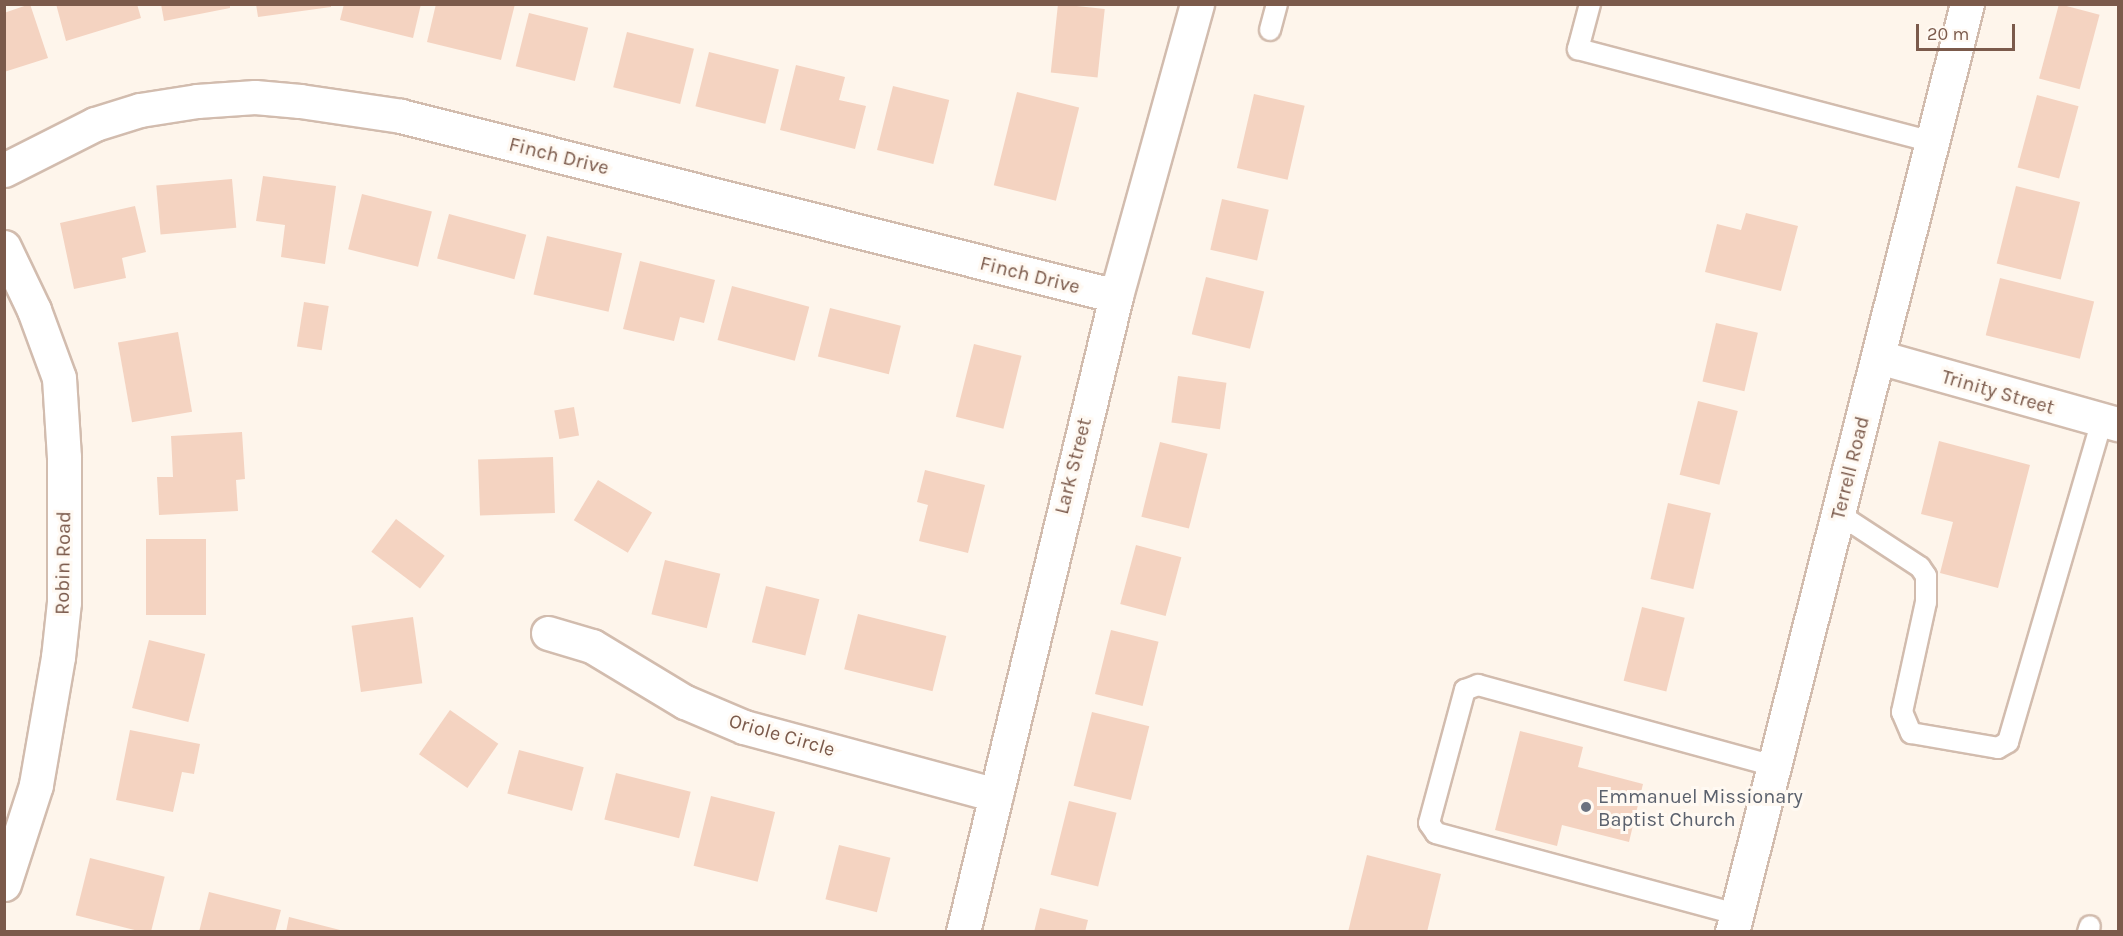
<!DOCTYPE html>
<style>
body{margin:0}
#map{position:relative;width:2123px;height:936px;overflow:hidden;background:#fef5eb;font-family:Karla,sans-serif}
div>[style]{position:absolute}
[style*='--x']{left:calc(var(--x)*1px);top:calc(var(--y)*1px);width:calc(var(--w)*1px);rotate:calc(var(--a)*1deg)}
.building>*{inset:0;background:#f4d3c1;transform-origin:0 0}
.roads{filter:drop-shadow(2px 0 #d2bcae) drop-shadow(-2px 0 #d2bcae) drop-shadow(0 2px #d2bcae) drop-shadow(0 -2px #d2bcae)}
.service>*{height:20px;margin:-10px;padding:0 10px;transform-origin:10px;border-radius:10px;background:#fff}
.minor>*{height:33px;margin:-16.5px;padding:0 16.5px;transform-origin:16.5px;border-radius:16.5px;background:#fff}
.tertiary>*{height:33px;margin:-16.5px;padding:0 16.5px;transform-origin:16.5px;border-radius:16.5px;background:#fff}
.dots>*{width:16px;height:16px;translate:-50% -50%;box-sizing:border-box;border:3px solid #fff9f2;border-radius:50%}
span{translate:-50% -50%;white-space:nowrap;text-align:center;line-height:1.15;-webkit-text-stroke:6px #fff9f2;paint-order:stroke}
.street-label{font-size:20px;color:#7b5a4b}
.worship-label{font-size:20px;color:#5b616d}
.left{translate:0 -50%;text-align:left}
.frame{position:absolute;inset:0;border:6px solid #7b5a4b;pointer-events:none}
.scale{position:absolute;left:1916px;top:24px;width:99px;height:27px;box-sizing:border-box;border:3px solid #7b5a4b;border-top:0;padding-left:8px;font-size:18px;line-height:21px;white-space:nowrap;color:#7b5a4b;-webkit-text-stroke:4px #fff9f2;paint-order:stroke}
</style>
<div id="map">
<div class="building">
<i style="clip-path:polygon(30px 4px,48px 58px,4px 72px,4px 13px)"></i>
<i style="clip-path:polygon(56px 4px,137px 4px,141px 18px,66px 41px)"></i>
<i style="clip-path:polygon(161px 4px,230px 4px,230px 8px,164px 21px)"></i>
<i style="clip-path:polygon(256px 4px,331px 4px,331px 7px,258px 17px)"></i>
<i style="clip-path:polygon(344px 4px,421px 4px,413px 38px,340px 20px)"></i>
<i style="clip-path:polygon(436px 4px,515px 4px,501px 60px,427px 42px)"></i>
<i style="left:1058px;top:4px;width:47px;height:69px;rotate:6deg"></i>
<i style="left:2059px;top:4px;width:42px;height:77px;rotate:15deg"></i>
<i style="left:529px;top:13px;width:61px;height:55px;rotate:14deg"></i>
<i style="left:627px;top:32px;width:69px;height:57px;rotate:14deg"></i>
<i style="left:709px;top:52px;width:72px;height:56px;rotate:14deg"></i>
<i style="clip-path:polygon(796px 65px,845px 77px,839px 100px,866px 106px,855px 149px,780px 130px)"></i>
<i style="left:893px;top:86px;width:58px;height:66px;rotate:14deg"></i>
<i style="left:1017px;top:92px;width:64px;height:96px;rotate:14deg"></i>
<i style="left:1254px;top:94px;width:52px;height:76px;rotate:13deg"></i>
<i style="left:2037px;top:95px;width:43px;height:75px;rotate:15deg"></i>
<i style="clip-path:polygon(263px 176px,336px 186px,325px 264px,281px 257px,285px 225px,256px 221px)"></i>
<i style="left:232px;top:179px;width:49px;height:76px;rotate:85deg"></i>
<i style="left:2016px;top:186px;width:66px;height:80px;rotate:14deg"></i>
<i style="left:362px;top:194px;width:72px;height:57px;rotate:14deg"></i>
<i style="left:1222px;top:199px;width:48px;height:52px;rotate:13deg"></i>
<i style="clip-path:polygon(135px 206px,146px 252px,122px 258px,126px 278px,74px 289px,60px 223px)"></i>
<i style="clip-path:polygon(1746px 213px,1798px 226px,1781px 291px,1705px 272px,1717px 224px,1741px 230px)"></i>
<i style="left:449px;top:214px;width:80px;height:46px;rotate:15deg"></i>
<i style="left:547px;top:236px;width:77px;height:60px;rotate:13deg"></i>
<i style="clip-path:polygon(640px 261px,715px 280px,704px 323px,680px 317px,674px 341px,623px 329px)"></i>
<i style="left:1206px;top:277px;width:60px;height:59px;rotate:14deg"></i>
<i style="left:2000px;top:278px;width:97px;height:59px;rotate:14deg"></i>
<i style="left:732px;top:286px;width:80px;height:56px;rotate:15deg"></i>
<i style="left:304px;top:302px;width:25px;height:45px;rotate:9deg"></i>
<i style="left:830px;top:308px;width:73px;height:50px;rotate:14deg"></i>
<i style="left:1716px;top:323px;width:43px;height:60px;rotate:13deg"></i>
<i style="left:178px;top:332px;width:81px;height:61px;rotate:80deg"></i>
<i style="left:974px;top:344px;width:49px;height:75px;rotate:14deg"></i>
<i style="left:1178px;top:376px;width:49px;height:47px;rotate:8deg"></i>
<i style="left:1698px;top:401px;width:41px;height:76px;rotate:14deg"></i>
<i style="left:574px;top:407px;width:29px;height:20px;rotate:80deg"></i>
<i style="clip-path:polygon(242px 432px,245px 479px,236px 480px,238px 511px,159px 515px,157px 477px,173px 477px,171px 436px)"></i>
<i style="clip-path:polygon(1939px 441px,2030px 465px,1998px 588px,1940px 573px,1953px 522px,1921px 514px)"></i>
<i style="left:1160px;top:442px;width:49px;height:77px;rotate:14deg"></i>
<i style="left:553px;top:457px;width:56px;height:75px;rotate:88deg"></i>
<i style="clip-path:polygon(925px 470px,985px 485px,968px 553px,919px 541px,928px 505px,917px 502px)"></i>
<i style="left:598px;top:480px;width:63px;height:47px;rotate:31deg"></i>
<i style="left:1668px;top:503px;width:44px;height:78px;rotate:13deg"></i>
<i style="left:396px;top:519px;width:61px;height:41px;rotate:37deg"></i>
<i style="left:146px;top:539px;width:60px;height:76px"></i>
<i style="left:1136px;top:545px;width:47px;height:61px;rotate:15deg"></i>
<i style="left:665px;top:560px;width:57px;height:56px;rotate:14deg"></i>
<i style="left:766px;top:586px;width:55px;height:58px;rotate:14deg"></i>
<i style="left:1642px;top:607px;width:44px;height:76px;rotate:14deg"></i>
<i style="left:858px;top:614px;width:91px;height:57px;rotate:14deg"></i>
<i style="left:413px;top:617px;width:67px;height:62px;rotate:82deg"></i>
<i style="left:1111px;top:630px;width:49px;height:66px;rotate:14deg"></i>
<i style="left:149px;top:640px;width:58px;height:70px;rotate:14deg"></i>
<i style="left:450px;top:710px;width:59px;height:54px;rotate:35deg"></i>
<i style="left:1092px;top:712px;width:59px;height:76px;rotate:14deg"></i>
<i style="clip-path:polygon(130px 730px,200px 744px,194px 774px,182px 772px,173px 812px,116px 800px)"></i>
<i style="clip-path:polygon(1520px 731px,1583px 747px,1578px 767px,1643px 784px,1629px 842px,1562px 825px,1557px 846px,1495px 830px)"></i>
<i style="left:519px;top:750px;width:67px;height:45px;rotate:15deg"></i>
<i style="left:616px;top:773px;width:77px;height:48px;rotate:14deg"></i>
<i style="left:711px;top:796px;width:66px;height:72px;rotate:14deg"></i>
<i style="left:1069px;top:801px;width:49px;height:76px;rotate:14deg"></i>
<i style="left:839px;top:845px;width:53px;height:56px;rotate:14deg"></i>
<i style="clip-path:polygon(1367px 855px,1441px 874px,1427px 932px,1348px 932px)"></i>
<i style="left:90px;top:858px;width:77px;height:59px;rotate:14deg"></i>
<i style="clip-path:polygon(209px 892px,281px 910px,275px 932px,199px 932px)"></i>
<i style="clip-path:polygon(1040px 908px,1088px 920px,1085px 932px,1034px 932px)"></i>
<i style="clip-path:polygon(289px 917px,344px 931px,344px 932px,286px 932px)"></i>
</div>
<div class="roads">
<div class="service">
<i style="--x:1590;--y:4;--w:47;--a:104.9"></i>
<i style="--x:1578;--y:49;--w:366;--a:14.7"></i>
<i style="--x:1270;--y:30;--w:27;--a:-75"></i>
<i style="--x:1839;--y:514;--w:97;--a:33.2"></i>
<i style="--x:1920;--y:567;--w:11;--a:56"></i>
<i style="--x:1926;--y:576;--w:26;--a:90"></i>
<i style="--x:1926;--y:602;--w:113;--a:102.3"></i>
<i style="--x:1902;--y:712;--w:23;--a:67"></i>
<i style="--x:1911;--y:733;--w:88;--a:9.8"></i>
<i style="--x:1998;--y:748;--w:12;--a:-31"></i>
<i style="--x:2008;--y:742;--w:335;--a:-73.7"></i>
<i style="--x:1736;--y:914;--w:311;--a:-164.9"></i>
<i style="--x:1436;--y:833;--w:12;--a:-125"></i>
<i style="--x:1429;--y:823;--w:138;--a:-74.9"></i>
<i style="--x:1465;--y:690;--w:14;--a:-21"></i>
<i style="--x:1478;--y:685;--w:307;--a:15.3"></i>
<i style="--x:2088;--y:932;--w:6;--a:-72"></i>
</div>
<div class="minor">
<i style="--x:4;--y:170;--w:102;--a:-26.8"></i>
<i style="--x:95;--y:124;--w:47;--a:-17.3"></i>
<i style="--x:140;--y:110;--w:58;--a:-9"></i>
<i style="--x:197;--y:101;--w:58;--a:-3.9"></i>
<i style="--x:255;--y:97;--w:45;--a:5.1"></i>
<i style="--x:300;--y:101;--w:102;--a:8.4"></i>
<i style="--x:401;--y:116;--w:737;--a:14.13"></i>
<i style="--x:4;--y:247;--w:70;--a:64.5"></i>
<i style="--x:34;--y:310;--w:72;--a:69.8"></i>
<i style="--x:59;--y:378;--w:79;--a:86.4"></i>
<i style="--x:64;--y:457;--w:145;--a:90"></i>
<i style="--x:64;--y:602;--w:55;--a:96.2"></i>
<i style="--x:58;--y:657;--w:130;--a:99.8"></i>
<i style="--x:36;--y:785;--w:104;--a:107.9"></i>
<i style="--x:1879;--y:357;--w:248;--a:15.7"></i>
<i style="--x:548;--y:633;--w:46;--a:16.5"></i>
<i style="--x:592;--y:646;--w:109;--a:31.1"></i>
<i style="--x:685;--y:702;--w:64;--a:23"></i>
<i style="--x:744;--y:727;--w:261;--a:15.1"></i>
<i style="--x:963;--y:932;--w:654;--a:-76.47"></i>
<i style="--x:1116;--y:296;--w:303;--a:-74.5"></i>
</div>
<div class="tertiary">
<i style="--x:1732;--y:932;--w:957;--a:-75.79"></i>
</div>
</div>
<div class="dots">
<i style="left:1586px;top:807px;background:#6b7280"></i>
</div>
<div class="street-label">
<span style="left:559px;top:156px;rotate:14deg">Finch Drive</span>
<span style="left:1030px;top:275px;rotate:14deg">Finch Drive</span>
<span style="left:1998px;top:392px;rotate:16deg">Trinity Street</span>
<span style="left:1073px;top:466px;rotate:-76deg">Lark Street</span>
<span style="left:1850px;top:468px;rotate:-76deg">Terrell Road</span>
<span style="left:63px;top:563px;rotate:-89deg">Robin Road</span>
<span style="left:782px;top:735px;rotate:16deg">Oriole Circle</span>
</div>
<div class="worship-label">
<span class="left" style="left:1598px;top:808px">Emmanuel Missionary<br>Baptist Church</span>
</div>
<div class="frame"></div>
<div class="scale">20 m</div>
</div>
